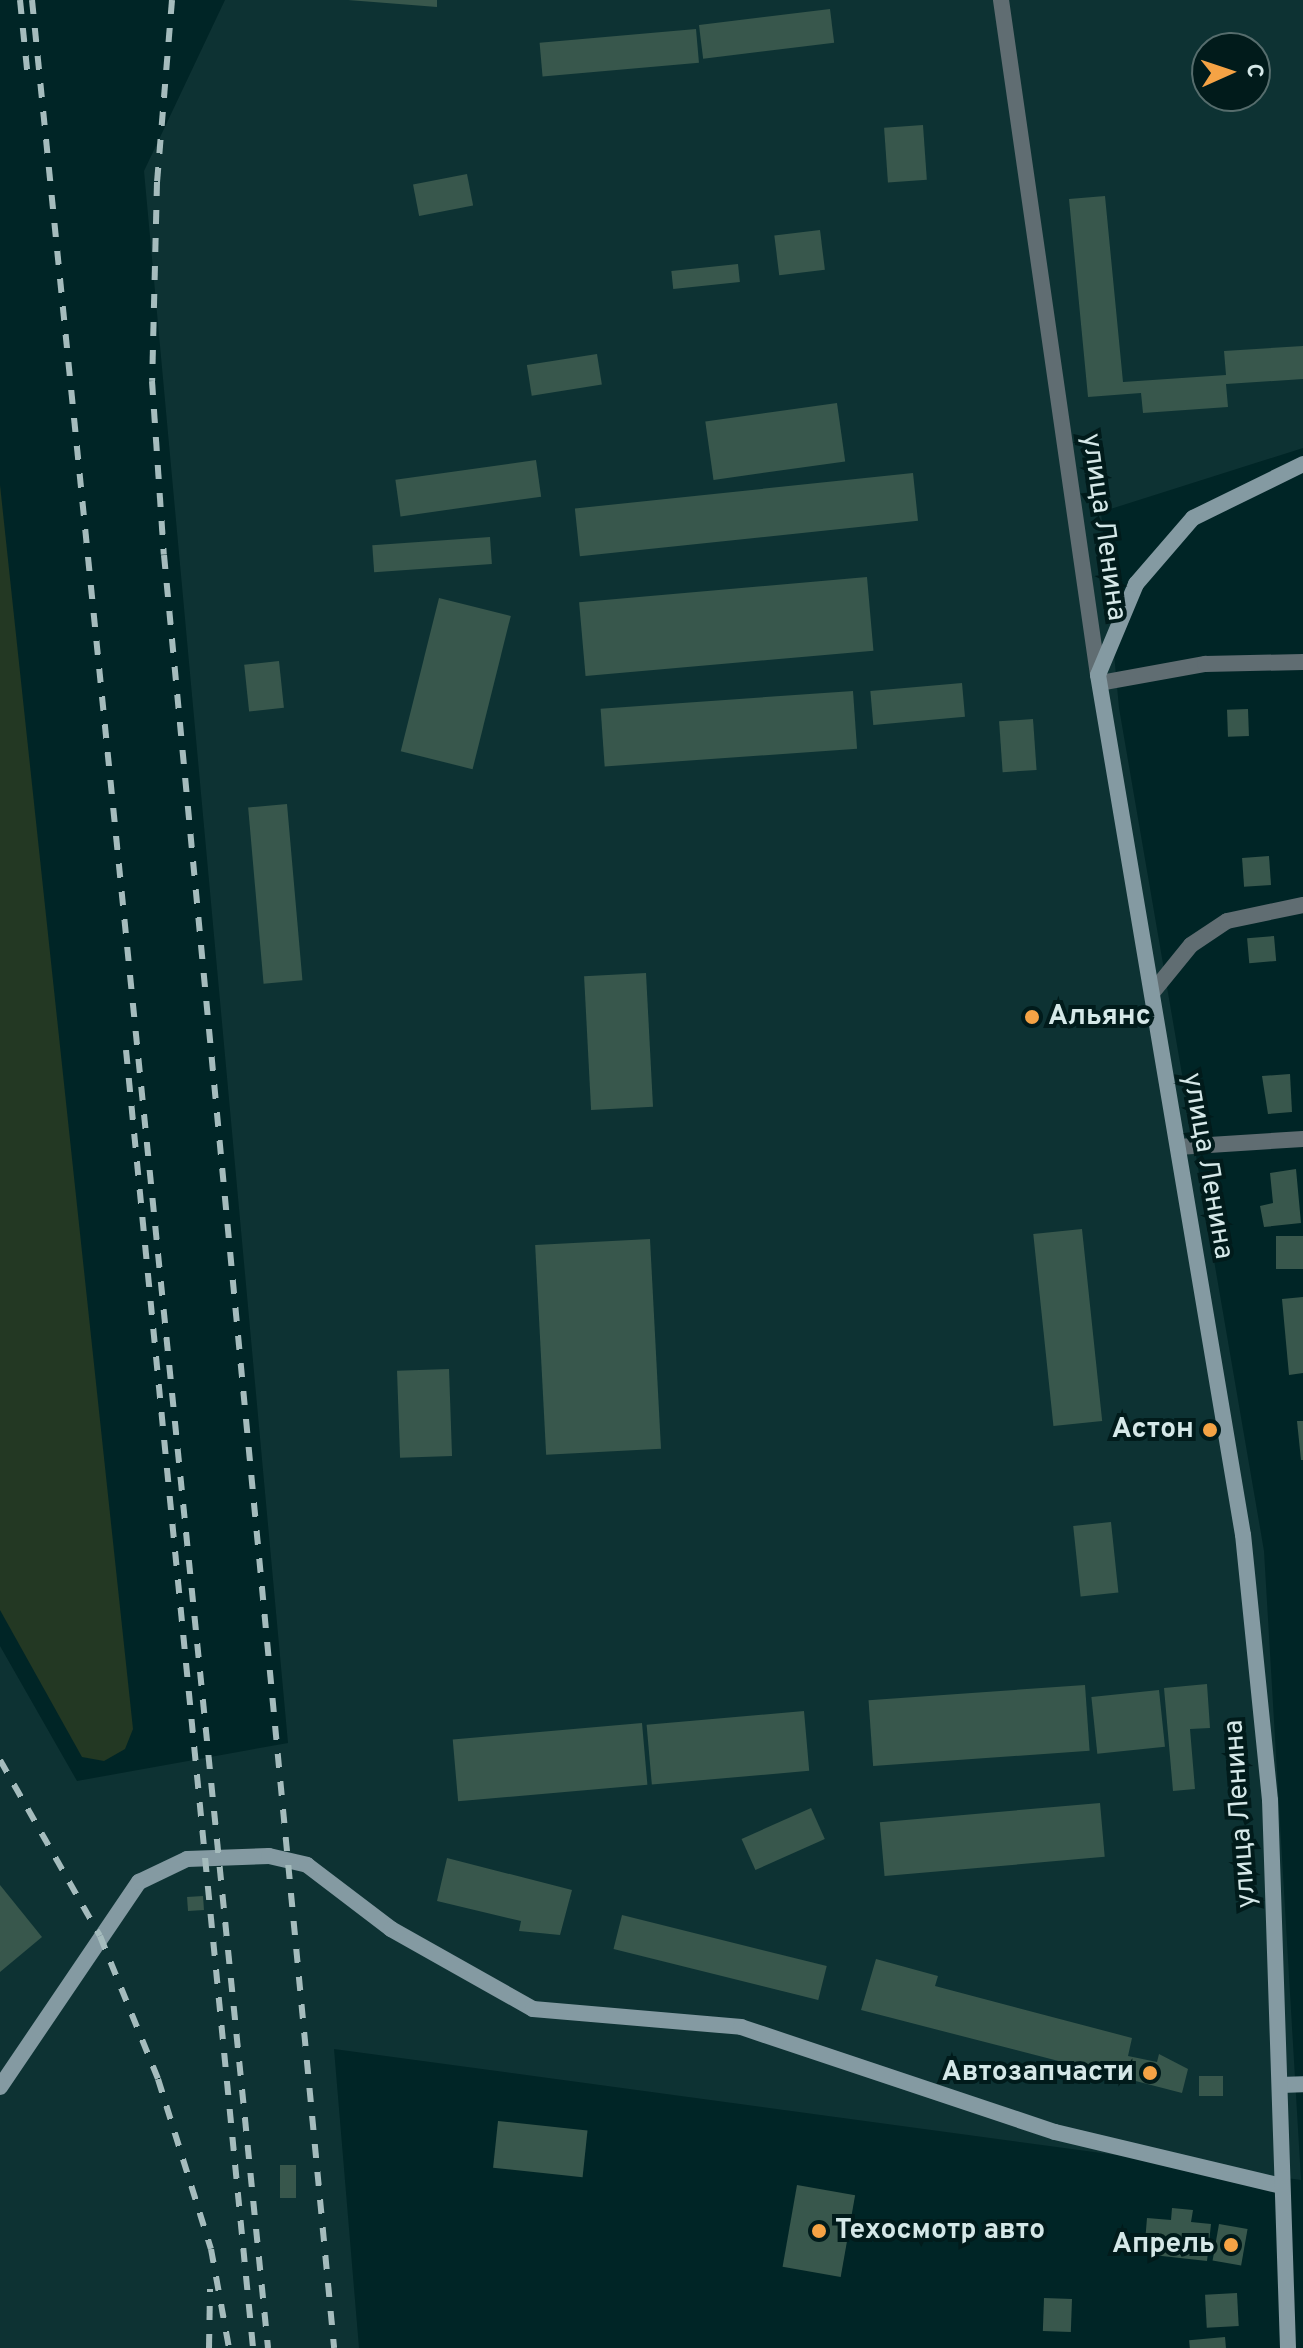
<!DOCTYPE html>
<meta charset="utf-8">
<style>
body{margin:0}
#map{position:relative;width:1303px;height:2348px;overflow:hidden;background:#002526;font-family:Overpass,sans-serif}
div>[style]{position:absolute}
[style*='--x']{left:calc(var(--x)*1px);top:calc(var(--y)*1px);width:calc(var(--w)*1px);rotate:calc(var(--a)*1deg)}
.built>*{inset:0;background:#0d3233}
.green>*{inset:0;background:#233823}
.building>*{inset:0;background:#38574c;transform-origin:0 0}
.minor>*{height:16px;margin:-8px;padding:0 8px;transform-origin:8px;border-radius:8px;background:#606d72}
.secondary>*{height:16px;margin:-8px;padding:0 8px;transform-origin:8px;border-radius:8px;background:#849aa2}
.rail>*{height:6px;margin-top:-3px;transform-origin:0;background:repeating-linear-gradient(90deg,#a5bcbd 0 14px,transparent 0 28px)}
.dots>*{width:22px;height:22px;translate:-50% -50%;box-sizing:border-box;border:4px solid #011b1b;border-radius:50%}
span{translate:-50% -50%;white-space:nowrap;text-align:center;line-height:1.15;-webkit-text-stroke:8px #011b1b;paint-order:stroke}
.street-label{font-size:28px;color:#d5e8e8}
.poi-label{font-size:28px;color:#d5e8e8;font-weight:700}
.left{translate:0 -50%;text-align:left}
.right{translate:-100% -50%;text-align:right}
.north{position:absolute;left:1191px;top:32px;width:80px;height:80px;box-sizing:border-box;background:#011b1b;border:2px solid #566d6d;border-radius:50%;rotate:87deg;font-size:22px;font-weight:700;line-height:32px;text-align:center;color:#d5e8e8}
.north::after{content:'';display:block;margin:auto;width:28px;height:36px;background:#f5a345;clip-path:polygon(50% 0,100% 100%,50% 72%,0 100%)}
</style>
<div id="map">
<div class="built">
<i style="clip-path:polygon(evenodd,225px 0,1303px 0,1303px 448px,1101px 512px,1119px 708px,1264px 1551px,1301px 2180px,334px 2049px,359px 2348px,0 2348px,0 1646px,77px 1781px,288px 1743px,144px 171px,225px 0,1207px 48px,1255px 48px,1255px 96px,1207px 96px,1207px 48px)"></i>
</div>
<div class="green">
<i style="clip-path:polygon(0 485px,133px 1729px,125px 1749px,104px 1761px,82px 1757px,0 1610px)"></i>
</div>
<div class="building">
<i style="clip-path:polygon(348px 0,437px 0,437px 7px)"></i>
<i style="left:830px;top:9px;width:34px;height:132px;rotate:83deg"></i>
<i style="left:696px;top:29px;width:34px;height:157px;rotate:85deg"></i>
<i style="left:923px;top:125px;width:55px;height:39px;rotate:86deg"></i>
<i style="left:467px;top:174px;width:32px;height:55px;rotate:79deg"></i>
<i style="clip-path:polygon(1105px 196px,1123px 382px,1226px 375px,1224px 351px,1303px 346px,1303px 379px,1226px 384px,1228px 407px,1143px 413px,1141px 393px,1088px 397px,1069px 199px)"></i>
<i style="left:820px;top:230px;width:40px;height:46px;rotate:83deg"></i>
<i style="left:738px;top:264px;width:18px;height:67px;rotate:84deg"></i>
<i style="left:597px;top:354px;width:31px;height:71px;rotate:81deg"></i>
<i style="left:837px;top:403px;width:59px;height:133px;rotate:82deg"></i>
<i style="left:536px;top:460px;width:37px;height:142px;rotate:82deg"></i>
<i style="left:913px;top:473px;width:48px;height:340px;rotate:84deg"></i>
<i style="left:490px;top:537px;width:27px;height:118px;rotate:86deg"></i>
<i style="left:867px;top:577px;width:74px;height:289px;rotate:85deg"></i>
<i style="left:439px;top:598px;width:74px;height:158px;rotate:14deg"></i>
<i style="left:279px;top:661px;width:47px;height:35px;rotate:84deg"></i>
<i style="left:962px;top:683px;width:34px;height:92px;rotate:85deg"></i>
<i style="left:853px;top:691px;width:58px;height:253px;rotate:86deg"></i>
<i style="left:1248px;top:709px;width:27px;height:21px;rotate:88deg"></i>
<i style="left:1033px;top:719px;width:51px;height:34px;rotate:86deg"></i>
<i style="left:287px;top:804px;width:177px;height:39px;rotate:85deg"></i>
<i style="left:1269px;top:856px;width:29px;height:27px;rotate:86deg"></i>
<i style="left:1274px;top:936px;width:25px;height:27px;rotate:85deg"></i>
<i style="left:646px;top:973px;width:134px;height:62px;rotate:87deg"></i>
<i style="clip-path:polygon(1290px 1074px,1292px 1112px,1268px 1114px,1262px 1076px)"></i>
<i style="clip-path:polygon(1296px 1169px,1301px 1223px,1264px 1227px,1260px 1206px,1273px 1203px,1270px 1173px)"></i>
<i style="left:1082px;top:1229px;width:193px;height:49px;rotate:84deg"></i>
<i style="left:1303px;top:1236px;width:33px;height:27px;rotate:90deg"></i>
<i style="left:650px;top:1239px;width:210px;height:115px;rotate:87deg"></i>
<i style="clip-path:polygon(1303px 1297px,1303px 1373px,1289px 1375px,1282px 1299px)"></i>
<i style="left:449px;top:1369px;width:87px;height:52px;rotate:88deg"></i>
<i style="clip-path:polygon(1297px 1421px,1303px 1421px,1303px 1460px,1301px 1460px)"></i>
<i style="left:1111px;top:1522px;width:71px;height:38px;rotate:84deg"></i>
<i style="clip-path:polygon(1207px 1684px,1210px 1728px,1190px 1729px,1195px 1789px,1173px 1791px,1164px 1688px)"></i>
<i style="left:1085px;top:1685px;width:66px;height:217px;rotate:86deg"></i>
<i style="left:1159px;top:1690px;width:57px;height:68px;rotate:84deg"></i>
<i style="left:804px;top:1711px;width:60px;height:158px;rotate:85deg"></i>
<i style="left:642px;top:1723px;width:62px;height:190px;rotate:85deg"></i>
<i style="left:1100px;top:1803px;width:54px;height:221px;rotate:85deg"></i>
<i style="left:811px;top:1808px;width:34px;height:76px;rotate:66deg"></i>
<i style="clip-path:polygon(447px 1858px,572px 1890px,560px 1935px,519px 1931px,521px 1921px,437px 1901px)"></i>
<i style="clip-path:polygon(0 1885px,42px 1937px,0 1972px)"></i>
<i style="left:203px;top:1896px;width:14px;height:16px;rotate:86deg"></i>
<i style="left:622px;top:1915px;width:211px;height:35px;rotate:14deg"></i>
<i style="clip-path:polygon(876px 1959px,938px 1976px,935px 1986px,1132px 2038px,1128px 2056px,1157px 2062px,1159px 2054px,1188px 2069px,1182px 2093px,861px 2010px)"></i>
<i style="left:1223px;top:2076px;width:20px;height:24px;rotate:90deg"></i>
<i style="left:498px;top:2121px;width:90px;height:47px;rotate:6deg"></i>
<i style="left:280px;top:2165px;width:16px;height:33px"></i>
<i style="left:797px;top:2185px;width:59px;height:83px;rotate:10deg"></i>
<i style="clip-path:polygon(1172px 2208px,1193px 2210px,1191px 2222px,1211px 2224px,1207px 2261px,1144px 2254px,1147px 2218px,1171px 2220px)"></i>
<i style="left:1219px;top:2224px;width:29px;height:37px;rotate:10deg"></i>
<i style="left:1237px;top:2293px;width:33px;height:32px;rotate:87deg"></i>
<i style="left:1044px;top:2298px;width:28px;height:33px;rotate:2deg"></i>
<i style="left:1225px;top:2337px;width:11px;height:36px;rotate:85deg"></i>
</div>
<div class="minor">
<i style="--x:1001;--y:0;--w:682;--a:81.82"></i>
<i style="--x:1100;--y:683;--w:107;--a:-10.3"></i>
<i style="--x:1205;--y:664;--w:98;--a:-1.2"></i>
<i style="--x:1152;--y:993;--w:62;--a:-50.9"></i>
<i style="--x:1191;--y:945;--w:43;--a:-33.7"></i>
<i style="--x:1227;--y:921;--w:78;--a:-11.9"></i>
<i style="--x:1178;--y:1147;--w:125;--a:-3.7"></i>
</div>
<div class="secondary">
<i style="--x:1280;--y:2085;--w:23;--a:-2"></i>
<i style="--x:0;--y:2087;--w:248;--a:-55.9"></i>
<i style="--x:139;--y:1882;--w:53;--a:-25.6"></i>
<i style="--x:187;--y:1859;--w:82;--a:-2.1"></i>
<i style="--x:269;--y:1856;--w:39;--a:13"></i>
<i style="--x:307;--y:1865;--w:106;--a:37.3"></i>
<i style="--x:391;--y:1929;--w:163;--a:29.4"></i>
<i style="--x:533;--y:2009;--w:209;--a:4.9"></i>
<i style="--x:741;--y:2027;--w:331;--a:18.5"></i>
<i style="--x:1055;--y:2132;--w:233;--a:13.4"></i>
<i style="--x:1288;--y:2348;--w:548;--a:-91.88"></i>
<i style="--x:1270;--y:1800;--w:266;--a:-95.8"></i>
<i style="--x:1243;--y:1535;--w:872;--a:-99.57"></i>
<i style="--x:1098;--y:675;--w:99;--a:-67.3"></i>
<i style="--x:1136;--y:584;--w:87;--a:-49.2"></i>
<i style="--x:1193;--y:518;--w:123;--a:-26.1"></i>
</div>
<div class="rail">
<i style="--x:20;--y:0;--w:79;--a:84.2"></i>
<i style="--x:32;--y:0;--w:2360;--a:84.26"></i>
<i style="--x:172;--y:0;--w:183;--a:94.7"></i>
<i style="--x:157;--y:182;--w:199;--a:91.4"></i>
<i style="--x:152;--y:381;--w:174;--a:86.1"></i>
<i style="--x:164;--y:555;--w:1801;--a:84.58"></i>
<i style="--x:126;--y:1050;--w:1304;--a:84.41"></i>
<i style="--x:0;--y:1760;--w:202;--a:60.4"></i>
<i style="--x:100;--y:1936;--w:154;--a:67.9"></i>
<i style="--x:158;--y:2079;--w:178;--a:72.7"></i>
<i style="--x:211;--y:2249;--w:101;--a:79.7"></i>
<i style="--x:209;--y:2348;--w:59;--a:-89"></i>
</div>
<div class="dots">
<i style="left:1032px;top:1017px;background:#f5a345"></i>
<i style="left:1210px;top:1430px;background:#f5a345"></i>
<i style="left:1150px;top:2073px;background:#f5a345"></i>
<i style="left:819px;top:2231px;background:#f5a345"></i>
<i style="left:1231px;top:2245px;background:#f5a345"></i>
</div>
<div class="street-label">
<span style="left:1103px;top:527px;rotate:82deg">улица Ленина</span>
<span style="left:1207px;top:1166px;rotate:80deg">улица Ленина</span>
<span style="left:1241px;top:1814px;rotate:-94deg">улица Ленина</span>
</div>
<div class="poi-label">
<span class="left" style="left:1048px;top:1017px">Альянс</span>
<span class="right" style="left:1194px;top:1430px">Астон</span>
<span class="right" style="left:1134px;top:2073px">Автозапчасти</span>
<span class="left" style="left:835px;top:2231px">Техосмотр авто</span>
<span class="right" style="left:1215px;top:2245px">Апрель</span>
</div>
<div class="north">С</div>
</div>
